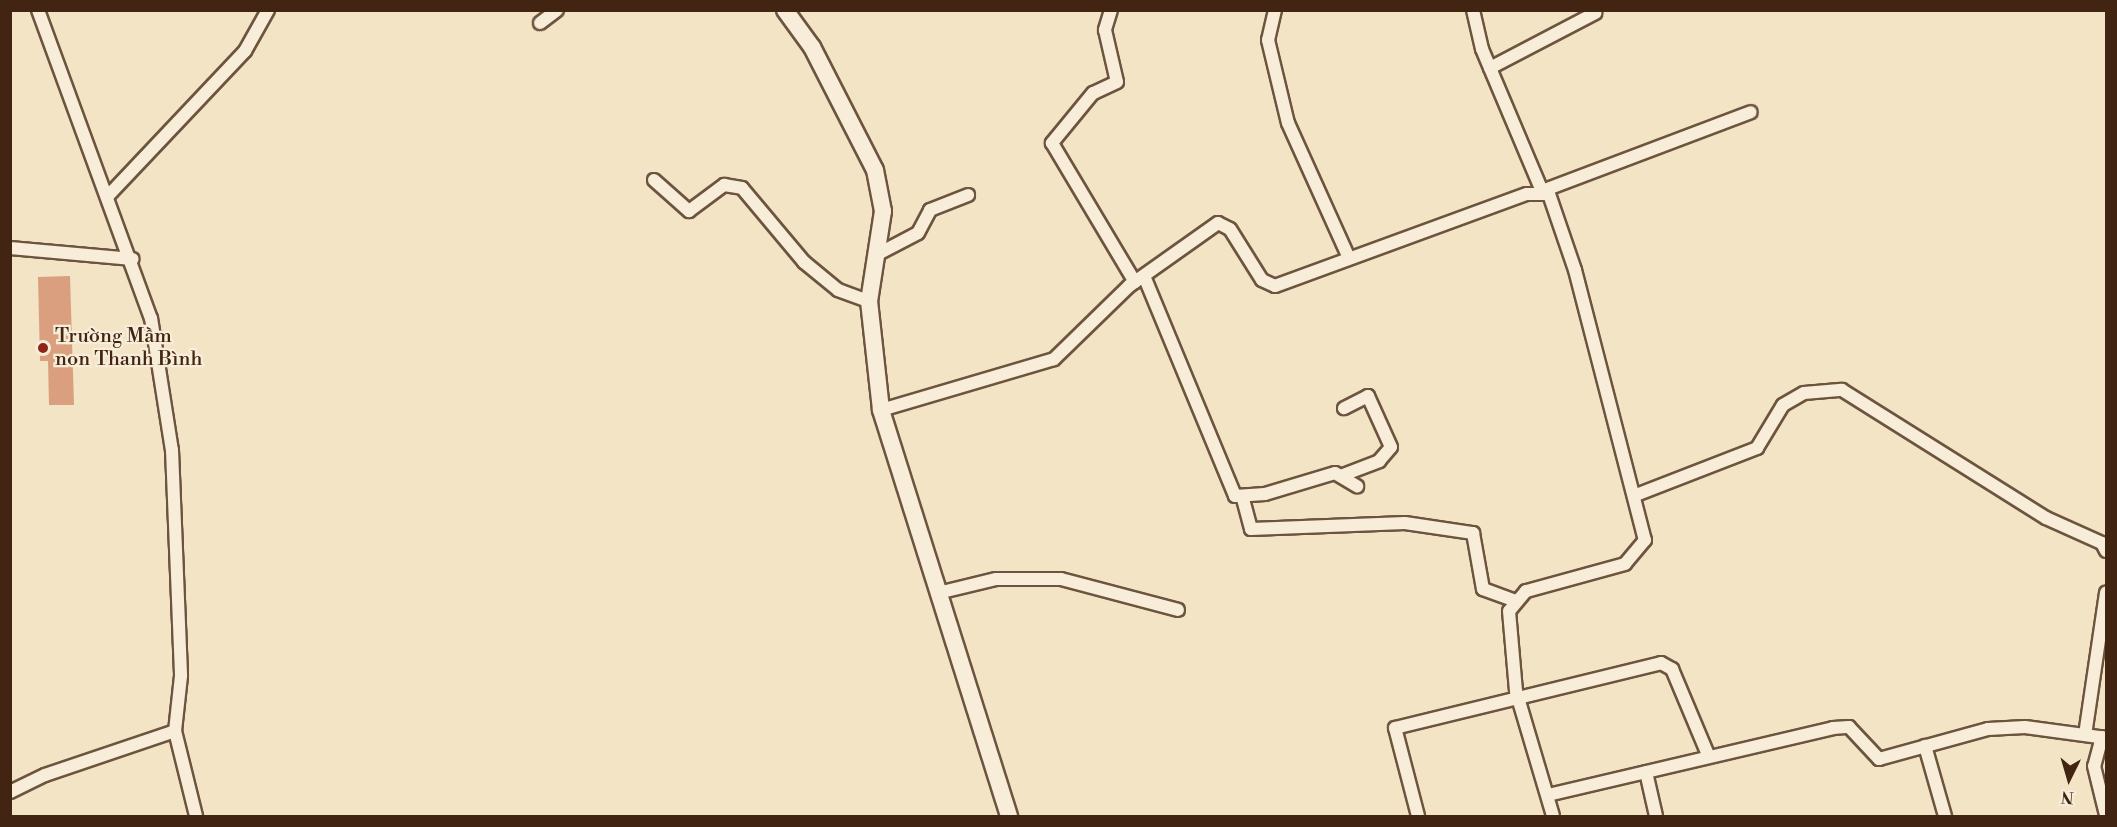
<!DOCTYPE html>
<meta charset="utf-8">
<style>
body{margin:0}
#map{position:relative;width:2117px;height:827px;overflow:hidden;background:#f2e4c5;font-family:"Libre Bodoni",serif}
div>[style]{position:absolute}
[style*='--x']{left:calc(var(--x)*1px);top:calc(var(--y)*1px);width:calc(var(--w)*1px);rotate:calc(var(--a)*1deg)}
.building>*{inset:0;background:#da9f7e}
.roads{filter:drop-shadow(2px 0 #6d543f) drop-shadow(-2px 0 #6d543f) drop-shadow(0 2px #6d543f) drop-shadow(0 -2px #6d543f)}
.minor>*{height:12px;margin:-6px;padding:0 6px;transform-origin:6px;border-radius:6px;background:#f7edd9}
.secondary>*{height:16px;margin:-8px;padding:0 8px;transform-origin:8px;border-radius:8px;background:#f7edd9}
.dots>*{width:16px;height:16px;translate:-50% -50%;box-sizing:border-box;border:3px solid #f7edd9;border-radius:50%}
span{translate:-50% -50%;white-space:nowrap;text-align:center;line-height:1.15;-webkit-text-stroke:4.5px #f7edd9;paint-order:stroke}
.poi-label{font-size:20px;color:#412412}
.left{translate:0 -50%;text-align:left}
.frame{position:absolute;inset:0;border:12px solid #412412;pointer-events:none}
.north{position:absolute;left:2039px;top:749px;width:60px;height:60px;-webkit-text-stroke:4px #f7edd9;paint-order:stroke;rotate:185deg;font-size:16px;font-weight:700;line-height:24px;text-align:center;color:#412412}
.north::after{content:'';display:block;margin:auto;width:21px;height:27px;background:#412412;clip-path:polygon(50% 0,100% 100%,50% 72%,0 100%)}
</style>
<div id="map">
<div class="building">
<i style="clip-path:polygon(70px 276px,74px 405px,49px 405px,48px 361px,40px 361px,38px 277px)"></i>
</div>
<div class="roads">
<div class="minor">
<i style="--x:38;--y:10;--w:328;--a:69.9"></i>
<i style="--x:151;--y:318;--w:134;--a:81"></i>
<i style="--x:172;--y:450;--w:226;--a:87.7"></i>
<i style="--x:181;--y:676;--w:55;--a:96.2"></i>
<i style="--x:175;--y:731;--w:88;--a:76.1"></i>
<i style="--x:1111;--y:10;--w:21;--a:107"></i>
<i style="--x:1105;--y:30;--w:53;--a:77"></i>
<i style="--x:1117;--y:82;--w:26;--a:155"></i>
<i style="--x:1093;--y:93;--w:65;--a:129.4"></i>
<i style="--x:1052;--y:143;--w:162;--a:59.2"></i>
<i style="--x:1275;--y:10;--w:31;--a:103"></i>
<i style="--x:1268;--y:40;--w:85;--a:76.5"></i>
<i style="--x:1288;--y:123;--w:148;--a:65.7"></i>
<i style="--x:1473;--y:10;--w:40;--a:77"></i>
<i style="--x:1482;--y:49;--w:154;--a:67.1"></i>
<i style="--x:1542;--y:191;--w:223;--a:-20.7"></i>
<i style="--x:540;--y:23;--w:21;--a:-37"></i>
<i style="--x:1490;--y:68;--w:119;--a:-27.6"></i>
<i style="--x:654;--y:180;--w:47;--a:41.5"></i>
<i style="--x:689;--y:211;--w:44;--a:-36.6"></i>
<i style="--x:724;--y:185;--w:18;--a:9"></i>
<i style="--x:742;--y:188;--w:97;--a:50"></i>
<i style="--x:804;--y:262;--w:44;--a:39.5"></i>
<i style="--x:838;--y:290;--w:33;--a:20"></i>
<i style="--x:107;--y:197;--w:201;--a:-46.6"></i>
<i style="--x:245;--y:51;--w:47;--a:-60.7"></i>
<i style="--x:10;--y:248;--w:123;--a:5.1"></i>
<i style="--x:878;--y:254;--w:45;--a:-27.7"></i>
<i style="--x:918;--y:233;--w:26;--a:-62"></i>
<i style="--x:930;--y:210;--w:41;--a:-21.5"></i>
<i style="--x:1144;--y:276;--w:238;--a:67.5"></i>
<i style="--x:1235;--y:496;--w:30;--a:-4"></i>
<i style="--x:1265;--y:494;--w:73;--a:-16.7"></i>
<i style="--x:1335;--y:473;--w:26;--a:31"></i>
<i style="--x:881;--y:410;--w:180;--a:-16.4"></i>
<i style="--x:1054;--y:359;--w:105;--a:-44.2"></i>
<i style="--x:1129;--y:286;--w:109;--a:-35.3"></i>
<i style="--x:1218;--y:223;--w:13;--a:27"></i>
<i style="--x:1230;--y:229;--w:60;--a:57.9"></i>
<i style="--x:1262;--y:280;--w:14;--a:25"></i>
<i style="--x:1275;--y:286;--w:268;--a:-20.1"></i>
<i style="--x:1527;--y:194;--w:22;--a:0"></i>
<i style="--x:1549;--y:194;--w:80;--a:71.1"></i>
<i style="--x:1575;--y:270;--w:279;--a:75.5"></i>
<i style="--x:1645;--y:540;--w:31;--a:130"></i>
<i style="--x:1625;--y:564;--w:103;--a:164.7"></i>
<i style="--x:1526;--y:591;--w:26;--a:130"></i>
<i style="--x:1509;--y:611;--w:80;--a:85"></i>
<i style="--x:1516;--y:691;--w:130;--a:73.5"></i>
<i style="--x:1343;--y:475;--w:39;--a:-21"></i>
<i style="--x:1379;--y:461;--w:18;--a:-49"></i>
<i style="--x:1391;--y:447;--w:56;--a:-114.3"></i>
<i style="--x:1368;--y:396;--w:27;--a:153"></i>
<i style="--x:1636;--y:495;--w:130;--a:-21.2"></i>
<i style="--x:1757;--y:448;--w:50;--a:-58.8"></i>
<i style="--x:1783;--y:405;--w:24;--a:-30"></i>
<i style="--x:1804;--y:393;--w:38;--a:-5"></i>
<i style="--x:1842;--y:390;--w:241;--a:32.1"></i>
<i style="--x:2046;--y:518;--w:61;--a:24.1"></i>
<i style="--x:2102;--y:543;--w:9;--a:63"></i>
<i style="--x:1243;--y:499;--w:31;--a:75"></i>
<i style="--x:1251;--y:529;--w:154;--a:-2.2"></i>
<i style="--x:1405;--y:523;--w:69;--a:8.4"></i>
<i style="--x:1473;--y:533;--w:57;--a:79.9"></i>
<i style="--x:1483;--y:589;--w:33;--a:20"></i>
<i style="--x:938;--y:593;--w:60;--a:-13.6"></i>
<i style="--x:996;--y:579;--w:65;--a:0"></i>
<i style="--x:1061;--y:579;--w:121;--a:14.8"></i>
<i style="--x:2085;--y:735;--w:144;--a:-81.6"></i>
<i style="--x:2102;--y:737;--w:30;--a:105"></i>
<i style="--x:2094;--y:766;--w:50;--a:76.2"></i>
<i style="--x:1925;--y:746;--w:73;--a:74.1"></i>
<i style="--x:1646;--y:772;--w:45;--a:77.2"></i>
<i style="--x:10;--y:792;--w:39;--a:-26"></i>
<i style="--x:45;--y:775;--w:137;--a:-18.7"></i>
<i style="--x:1548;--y:795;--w:293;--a:-13.2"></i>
<i style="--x:1833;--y:728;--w:16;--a:-4"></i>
<i style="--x:1849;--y:727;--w:44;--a:46.8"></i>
<i style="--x:1879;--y:759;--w:113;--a:-15.4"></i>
<i style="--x:1988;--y:729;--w:37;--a:-3"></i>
<i style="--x:2025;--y:727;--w:82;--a:7.7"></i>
<i style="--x:1418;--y:816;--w:91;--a:-104.6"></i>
<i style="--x:1395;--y:728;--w:274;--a:-13.7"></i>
<i style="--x:1661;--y:663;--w:13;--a:29"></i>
<i style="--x:1672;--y:669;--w:95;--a:67.2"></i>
</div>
<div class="secondary">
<i style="--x:785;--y:10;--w:46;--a:53.9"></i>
<i style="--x:812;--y:47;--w:138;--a:62.9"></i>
<i style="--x:875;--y:170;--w:42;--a:79"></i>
<i style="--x:883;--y:211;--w:91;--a:98.8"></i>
<i style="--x:869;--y:301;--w:110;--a:83.7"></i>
<i style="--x:881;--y:410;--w:426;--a:72.5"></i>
</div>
</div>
<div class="dots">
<i style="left:43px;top:348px;background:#8f2418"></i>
</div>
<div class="poi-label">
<span class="left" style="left:55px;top:348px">Trường Mầm<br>non Thanh Bình</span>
</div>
<div class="frame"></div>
<div class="north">N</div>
</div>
